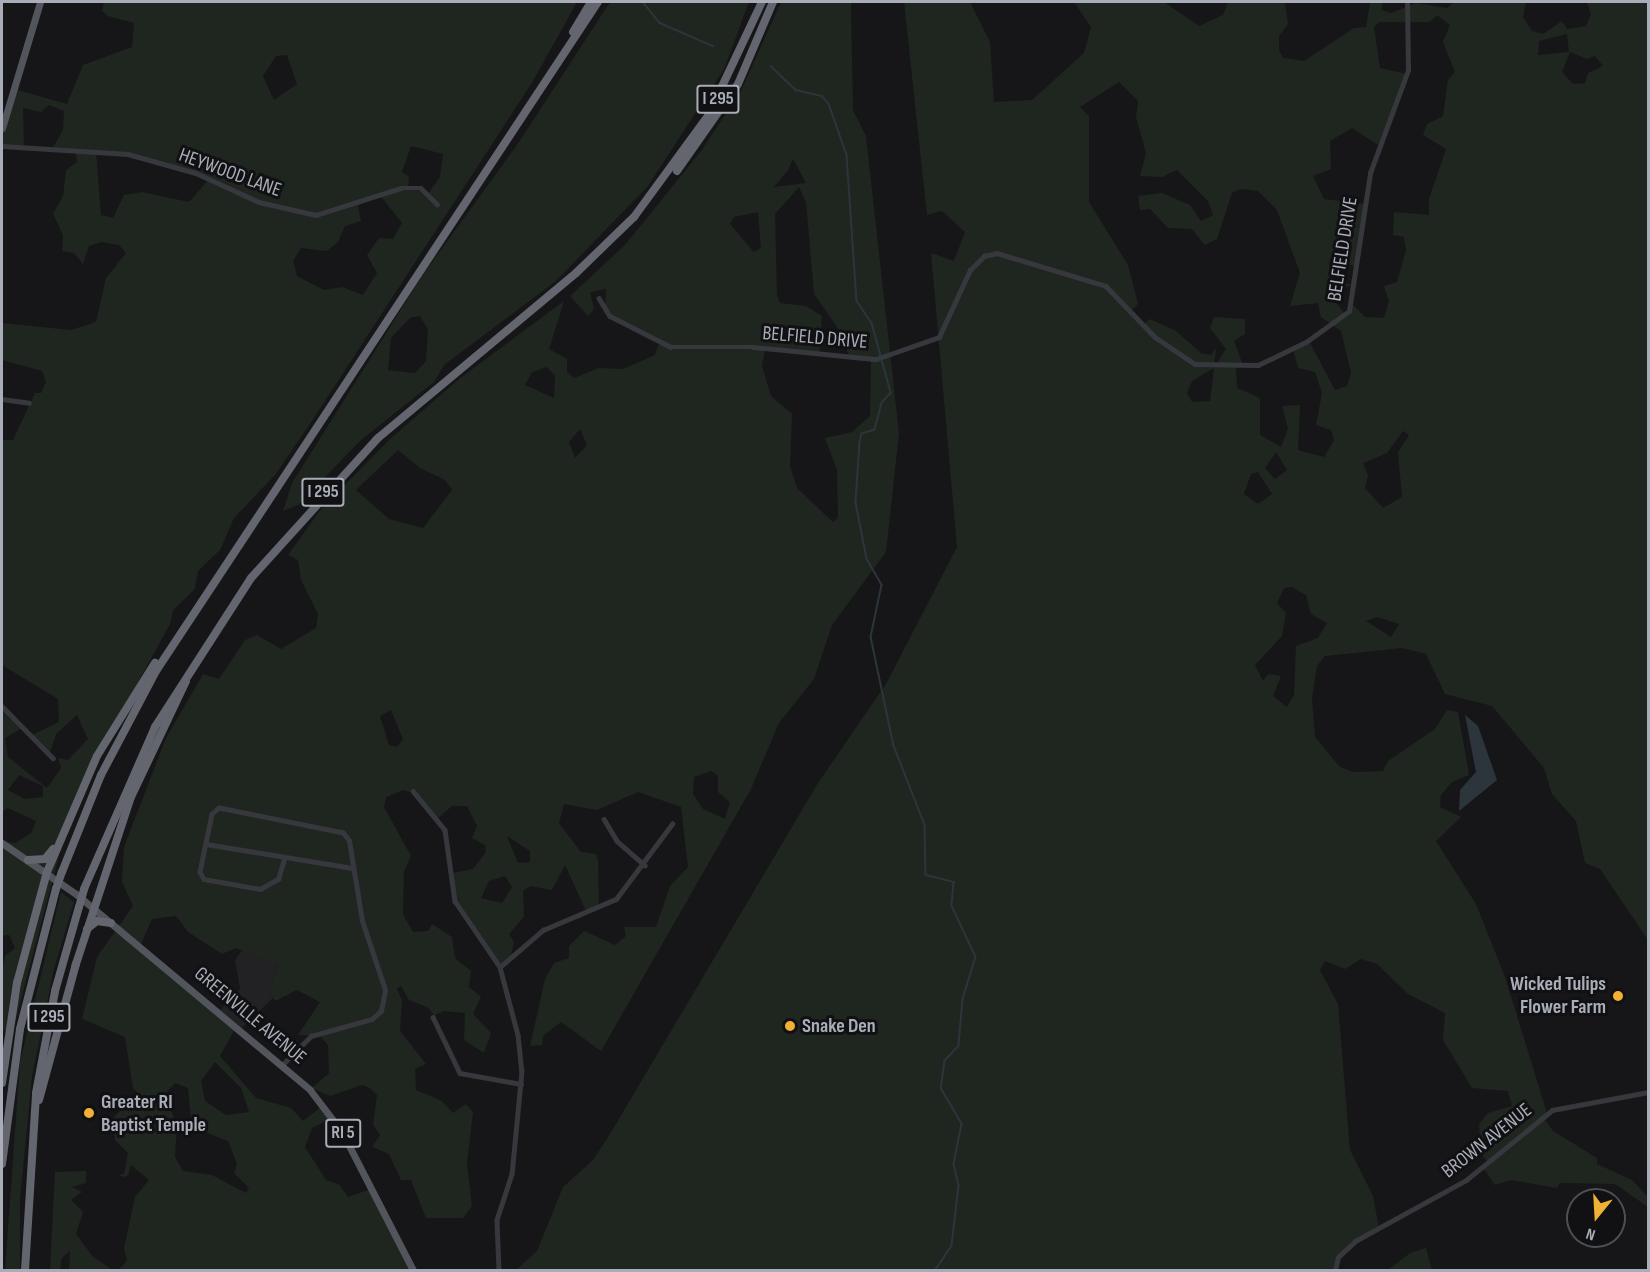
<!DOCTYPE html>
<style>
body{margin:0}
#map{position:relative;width:1650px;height:1272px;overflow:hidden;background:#161618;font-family:"Sofia Sans Condensed",sans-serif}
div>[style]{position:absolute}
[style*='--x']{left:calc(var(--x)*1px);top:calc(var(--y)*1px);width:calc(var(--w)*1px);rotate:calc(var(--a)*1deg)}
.built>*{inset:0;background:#222225}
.green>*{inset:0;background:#1e261f}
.water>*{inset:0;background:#2c353c}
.stream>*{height:1.5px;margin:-0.75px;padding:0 0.75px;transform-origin:0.75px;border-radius:0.75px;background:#2c353c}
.minor>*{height:4.5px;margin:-2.25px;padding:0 2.25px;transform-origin:2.25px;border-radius:2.25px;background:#37383d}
.tertiary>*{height:5px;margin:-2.5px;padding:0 2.5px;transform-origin:2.5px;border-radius:2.5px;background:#37383d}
.primary>*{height:7px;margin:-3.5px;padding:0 3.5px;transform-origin:3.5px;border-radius:3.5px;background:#53555c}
.motorway>*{height:8px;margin:-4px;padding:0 4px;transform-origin:4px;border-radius:4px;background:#63666e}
.motorway-bridge>*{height:8px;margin:-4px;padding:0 4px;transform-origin:4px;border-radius:4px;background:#63666e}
.dots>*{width:16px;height:16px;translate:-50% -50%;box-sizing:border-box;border:3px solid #111113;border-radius:50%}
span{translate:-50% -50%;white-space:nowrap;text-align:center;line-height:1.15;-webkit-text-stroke:6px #111113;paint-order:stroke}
.shield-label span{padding:2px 4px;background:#111113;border:2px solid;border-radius:4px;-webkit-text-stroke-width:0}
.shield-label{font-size:18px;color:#a8adb8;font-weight:700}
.street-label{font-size:20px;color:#a8adb8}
.poi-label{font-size:20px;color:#a8adb8;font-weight:700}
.right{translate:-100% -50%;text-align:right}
.left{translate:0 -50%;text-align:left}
.frame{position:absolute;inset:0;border:3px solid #a8adb8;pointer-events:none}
.north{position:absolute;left:1566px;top:1188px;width:60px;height:60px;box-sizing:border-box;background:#111113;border:2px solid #4d4f55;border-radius:50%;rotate:198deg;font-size:16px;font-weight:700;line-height:24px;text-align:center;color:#a8adb8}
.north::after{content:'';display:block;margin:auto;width:21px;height:27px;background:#f2b134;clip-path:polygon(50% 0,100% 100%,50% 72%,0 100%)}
</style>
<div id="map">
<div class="built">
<i style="clip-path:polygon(243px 949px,278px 965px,269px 991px,273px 998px,242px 1028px,220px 1010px,240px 989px,235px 960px)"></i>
</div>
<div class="green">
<i style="clip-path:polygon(evenodd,104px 2px,577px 2px,533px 81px,310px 424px,275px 475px,234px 518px,220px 550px,198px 571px,195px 589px,173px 610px,170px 624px,74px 799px,14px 1026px,8px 1031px,2px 1030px,2px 972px,5px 956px,15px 948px,9px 935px,2px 936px,2px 841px,16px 843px,32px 832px,36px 821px,8px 808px,2px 812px,2px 714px,6px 709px,24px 727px,5px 738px,8px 757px,47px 788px,61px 768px,58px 758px,68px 760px,88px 739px,77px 715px,56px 734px,50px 753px,32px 735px,59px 722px,58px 699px,2px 665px,2px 440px,13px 440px,35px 393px,41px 393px,46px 382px,42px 371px,2px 360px,2px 323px,71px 330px,96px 322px,106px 278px,126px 253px,119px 245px,101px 242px,89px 246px,83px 264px,74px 253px,62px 251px,63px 235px,53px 214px,63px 196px,66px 170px,77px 162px,75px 149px,52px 149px,63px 130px,64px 111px,49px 105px,41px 112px,23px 108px,24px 148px,2px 146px,2px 127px,14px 89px,67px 104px,83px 65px,132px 47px,134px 23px,108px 16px,102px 11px,104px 2px,287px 55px,297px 84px,274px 100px,263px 76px,276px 56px,287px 55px,104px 2px,411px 146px,443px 154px,440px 177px,428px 194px,408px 187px,409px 177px,402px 172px,411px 146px,104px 2px,96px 151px,136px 156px,208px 180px,189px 202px,142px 192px,124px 195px,113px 218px,101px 215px,96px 151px,104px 2px,379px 194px,402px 223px,393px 239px,379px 238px,367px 255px,377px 273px,363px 295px,342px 287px,324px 290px,297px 276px,293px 261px,301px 248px,327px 251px,338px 242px,345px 226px,361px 221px,358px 206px,379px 194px,104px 2px,19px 775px,43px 786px,43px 797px,25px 799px,8px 790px,19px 775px)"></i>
<i style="clip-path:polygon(evenodd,610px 2px,749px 2px,724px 69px,648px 186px,556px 281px,444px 365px,435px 381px,360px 441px,298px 505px,283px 511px,292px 483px,422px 276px,519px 142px,610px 2px,420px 316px,428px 330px,426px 361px,415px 373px,388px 370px,391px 338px,410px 318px,420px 316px)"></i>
<i style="clip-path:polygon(evenodd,781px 2px,851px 2px,853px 110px,866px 136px,899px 433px,886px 552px,832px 625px,814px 679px,779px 723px,751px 789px,601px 1051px,561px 1022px,543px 1036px,542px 1045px,530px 1046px,545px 979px,554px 963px,569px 958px,569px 946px,584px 931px,615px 945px,626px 936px,624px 927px,656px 927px,670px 886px,688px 867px,681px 807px,638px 792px,597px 810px,564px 804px,559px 823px,581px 852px,596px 854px,598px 860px,599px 910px,587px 913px,565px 865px,552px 890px,530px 886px,523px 891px,524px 917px,509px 934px,514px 942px,510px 961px,501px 965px,455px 897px,452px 873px,473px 869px,486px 852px,485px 845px,472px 838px,477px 826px,467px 806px,452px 806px,438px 818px,413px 793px,403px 790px,386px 797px,384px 807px,411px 856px,404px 872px,403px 914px,413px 932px,428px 931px,432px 924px,452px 937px,455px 958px,471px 971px,469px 987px,481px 997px,473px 1014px,491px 1033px,484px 1053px,464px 1040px,465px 1013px,443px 1011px,434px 1016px,429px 1008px,409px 1000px,401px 986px,397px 989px,402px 1000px,400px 1031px,426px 1064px,415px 1069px,416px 1090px,442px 1101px,453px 1113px,466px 1104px,473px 1112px,467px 1163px,472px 1206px,463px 1218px,426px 1218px,411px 1180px,401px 1180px,389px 1154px,372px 1147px,380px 1135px,373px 1125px,377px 1095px,370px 1088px,362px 1085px,330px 1096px,312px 1088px,329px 1073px,328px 1045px,320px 1036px,298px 1035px,320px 1002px,297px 990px,275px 1001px,269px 991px,278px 965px,236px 948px,222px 954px,188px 932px,176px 916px,152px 919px,141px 944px,237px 1025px,220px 1056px,256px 1098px,291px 1108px,303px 1121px,322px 1106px,332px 1118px,312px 1128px,305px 1147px,326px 1180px,340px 1185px,348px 1197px,371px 1189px,412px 1270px,118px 1270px,127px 1261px,124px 1248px,135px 1197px,149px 1180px,131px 1165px,128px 1175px,124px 1177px,118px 1175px,124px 1174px,128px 1153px,115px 1140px,113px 1118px,124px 1107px,140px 1107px,144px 1099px,133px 1088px,125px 1037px,82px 1019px,97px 957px,133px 906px,122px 882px,124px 847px,166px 738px,203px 674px,219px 679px,245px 640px,257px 635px,281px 649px,316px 628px,318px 614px,301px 580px,298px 560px,288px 555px,321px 509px,389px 440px,459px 379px,564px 301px,549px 349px,567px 359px,567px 372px,574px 378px,599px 368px,623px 369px,655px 355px,659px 343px,605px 311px,606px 289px,590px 292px,594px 309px,588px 316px,570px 296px,625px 245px,701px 151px,741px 91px,781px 2px,793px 159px,806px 183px,774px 187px,788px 170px,793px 159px,781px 2px,799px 187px,806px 202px,814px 294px,837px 327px,851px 360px,871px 361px,870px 416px,852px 432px,825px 438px,837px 470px,838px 518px,833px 522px,797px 488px,790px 466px,792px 414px,771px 396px,762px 366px,765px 349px,819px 356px,822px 316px,806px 306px,780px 303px,777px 295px,775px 214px,799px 187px,781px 2px,758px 212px,761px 248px,754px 252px,730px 224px,734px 217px,758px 212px,781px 2px,547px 367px,555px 376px,554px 398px,525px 385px,532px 372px,547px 367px,781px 2px,580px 429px,587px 445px,575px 458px,569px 442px,580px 429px,781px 2px,398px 450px,420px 468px,445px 480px,452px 490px,423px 528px,389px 519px,356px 490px,398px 450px,781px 2px,391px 710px,403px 739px,397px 747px,389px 745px,380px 716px,391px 710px,781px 2px,711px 771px,718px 776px,718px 792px,730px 802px,725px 819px,703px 809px,693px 794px,694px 777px,711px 771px,781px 2px,507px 836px,530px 851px,530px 862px,518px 863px,507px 836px,781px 2px,505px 876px,512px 887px,502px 903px,481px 898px,489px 881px,505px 876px,781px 2px,215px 1062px,241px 1088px,249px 1112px,226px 1115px,205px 1101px,201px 1081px,215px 1062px,781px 2px,175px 1083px,188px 1088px,191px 1120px,200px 1130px,228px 1141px,237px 1164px,234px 1173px,249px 1188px,246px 1193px,212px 1175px,183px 1171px,175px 1157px,177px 1124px,164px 1095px,175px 1083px)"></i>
<i style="clip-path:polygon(evenodd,904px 2px,970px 2px,990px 42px,994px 102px,1032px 100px,1084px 53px,1091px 27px,1074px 2px,1164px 2px,1199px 26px,1223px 15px,1228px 2px,1285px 2px,1288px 24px,1279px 36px,1279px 50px,1283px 58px,1304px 61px,1354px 28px,1366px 27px,1370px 2px,1382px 2px,1382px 10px,1391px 13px,1416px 3px,1447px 8px,1454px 2px,1526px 2px,1523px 17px,1532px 31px,1543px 34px,1562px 21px,1567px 29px,1586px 26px,1591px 14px,1587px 2px,1648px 2px,1648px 940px,1600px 869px,1585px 863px,1576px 821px,1552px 794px,1544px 768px,1492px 706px,1445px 694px,1426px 654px,1402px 648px,1325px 656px,1317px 666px,1312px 698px,1315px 737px,1340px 767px,1353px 772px,1383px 771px,1388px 761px,1435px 729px,1447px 710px,1458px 712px,1469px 775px,1452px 782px,1441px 795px,1440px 807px,1461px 817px,1436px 841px,1476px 904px,1505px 977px,1547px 1113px,1543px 1117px,1553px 1131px,1597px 1158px,1597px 1164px,1632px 1180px,1648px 1197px,1648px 1207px,1615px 1184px,1560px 1183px,1557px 1188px,1511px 1180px,1495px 1185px,1483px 1168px,1488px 1162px,1481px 1154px,1479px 1124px,1488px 1113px,1512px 1106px,1508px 1091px,1472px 1088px,1443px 1040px,1445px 1013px,1408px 994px,1377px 964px,1361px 959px,1345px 969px,1325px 961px,1320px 970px,1338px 1004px,1350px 1150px,1373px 1196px,1379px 1228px,1338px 1258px,1335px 1270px,516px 1270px,537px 1251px,563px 1187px,593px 1160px,610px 1134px,818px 783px,886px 684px,957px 547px,931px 253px,954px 261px,965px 232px,942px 211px,927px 215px,904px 2px,1437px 15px,1450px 25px,1443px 42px,1455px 72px,1448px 80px,1443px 116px,1427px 124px,1423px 135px,1446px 149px,1429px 199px,1429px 215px,1394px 212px,1393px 235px,1404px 237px,1406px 250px,1397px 282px,1384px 286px,1389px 301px,1384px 318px,1365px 317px,1352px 304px,1345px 314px,1326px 290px,1336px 281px,1345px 287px,1354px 285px,1336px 281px,1329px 264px,1332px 254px,1341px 253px,1346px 264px,1357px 267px,1365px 204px,1324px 199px,1313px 176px,1331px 169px,1330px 141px,1352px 128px,1378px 145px,1407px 74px,1380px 68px,1374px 27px,1379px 22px,1430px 22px,1437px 15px,904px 2px,1567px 34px,1569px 52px,1538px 55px,1539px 41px,1567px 34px,904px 2px,1570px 52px,1587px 59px,1595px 56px,1603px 66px,1588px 73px,1585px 83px,1573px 84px,1562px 72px,1570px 52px,904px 2px,1119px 82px,1138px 101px,1136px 117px,1146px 153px,1140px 176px,1162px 177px,1177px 170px,1208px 201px,1213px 215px,1201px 221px,1190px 205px,1162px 193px,1138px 196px,1140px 210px,1150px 209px,1168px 228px,1192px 229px,1205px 245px,1217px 239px,1232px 193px,1241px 189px,1258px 191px,1277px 210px,1300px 273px,1290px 306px,1318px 303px,1321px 317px,1341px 331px,1351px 373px,1347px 386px,1335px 390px,1309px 341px,1293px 350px,1298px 368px,1315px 372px,1322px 393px,1316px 425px,1331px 430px,1334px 440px,1324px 457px,1298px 450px,1300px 405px,1282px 406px,1288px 429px,1281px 447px,1260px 435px,1260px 398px,1237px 388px,1236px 368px,1243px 365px,1234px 341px,1245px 334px,1245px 319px,1214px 317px,1210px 328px,1226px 349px,1214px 368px,1216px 348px,1211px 355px,1201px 353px,1176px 331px,1150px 319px,1142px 326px,1131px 311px,1138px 304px,1128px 265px,1089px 202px,1089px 116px,1080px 107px,1119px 82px,904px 2px,1214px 368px,1210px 401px,1192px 402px,1187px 393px,1192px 381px,1214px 368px,904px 2px,1403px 431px,1409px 435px,1398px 452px,1402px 497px,1383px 508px,1365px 488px,1368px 475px,1363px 463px,1387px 453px,1403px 431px,904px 2px,1276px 452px,1287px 470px,1275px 479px,1265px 468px,1276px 452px,904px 2px,1258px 472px,1272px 494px,1258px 504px,1244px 494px,1251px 474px,1258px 472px,904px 2px,1292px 587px,1306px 595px,1311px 614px,1327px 623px,1318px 638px,1296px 646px,1294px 695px,1287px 707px,1273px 696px,1281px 676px,1268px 674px,1263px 681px,1255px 665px,1282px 636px,1286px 613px,1277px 603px,1284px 588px,1292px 587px,904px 2px,1377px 617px,1399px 624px,1391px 637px,1366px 621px,1377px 617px)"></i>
<i style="clip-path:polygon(61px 892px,74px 902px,54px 969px,32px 1076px,20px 1199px,20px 1270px,5px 1270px,20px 1062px)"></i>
<i style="clip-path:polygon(86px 1171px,86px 1183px,72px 1187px,82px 1192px,71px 1200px,83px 1212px,76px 1234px,93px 1257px,113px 1270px,69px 1270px,70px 1251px,62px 1258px,60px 1270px,50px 1270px,55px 1172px)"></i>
<i style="clip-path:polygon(1426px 1248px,1432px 1270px,1388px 1270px,1410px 1253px)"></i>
</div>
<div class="water">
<i style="clip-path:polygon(1465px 715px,1478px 726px,1497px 780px,1459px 811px,1460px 790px,1476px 772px)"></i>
</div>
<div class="stream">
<i style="--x:643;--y:2;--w:27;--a:51"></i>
<i style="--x:660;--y:23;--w:58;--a:23.5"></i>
<i style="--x:771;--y:66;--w:35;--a:44"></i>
<i style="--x:796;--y:90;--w:27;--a:13"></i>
<i style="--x:822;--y:96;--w:11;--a:49"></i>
<i style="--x:829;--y:104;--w:54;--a:70.6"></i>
<i style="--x:847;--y:155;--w:146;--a:86.1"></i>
<i style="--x:857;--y:301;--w:27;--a:56"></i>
<i style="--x:872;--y:323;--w:73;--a:74.8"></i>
<i style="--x:891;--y:393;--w:13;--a:132"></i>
<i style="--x:882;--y:403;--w:28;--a:105"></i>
<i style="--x:875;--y:430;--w:14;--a:163"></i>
<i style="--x:862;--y:434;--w:8;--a:104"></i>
<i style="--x:860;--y:442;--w:61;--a:93.8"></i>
<i style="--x:856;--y:503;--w:57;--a:78.9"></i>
<i style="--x:867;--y:559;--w:30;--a:60"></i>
<i style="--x:882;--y:585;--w:53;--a:101.9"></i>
<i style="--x:871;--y:637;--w:111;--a:78.1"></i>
<i style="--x:894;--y:746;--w:85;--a:68.6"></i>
<i style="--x:925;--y:825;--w:50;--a:88.9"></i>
<i style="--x:926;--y:875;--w:29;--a:14"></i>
<i style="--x:954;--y:882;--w:24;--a:95"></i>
<i style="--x:952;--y:906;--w:56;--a:64.8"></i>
<i style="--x:976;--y:957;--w:44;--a:107.2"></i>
<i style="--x:963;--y:999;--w:47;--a:94.9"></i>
<i style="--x:959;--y:1046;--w:21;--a:133"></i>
<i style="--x:945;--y:1061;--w:27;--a:98"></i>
<i style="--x:941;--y:1088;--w:42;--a:59.7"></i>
<i style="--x:962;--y:1124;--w:41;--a:101.3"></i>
<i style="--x:954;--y:1164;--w:23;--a:77"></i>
<i style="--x:959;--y:1186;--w:60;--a:96.7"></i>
<i style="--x:952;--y:1246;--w:29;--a:124"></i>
</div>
<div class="minor">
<i style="--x:2;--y:146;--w:126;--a:3.6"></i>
<i style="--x:128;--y:154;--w:71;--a:15.6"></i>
<i style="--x:196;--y:173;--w:69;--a:24.7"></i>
<i style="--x:259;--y:202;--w:58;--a:12.8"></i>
<i style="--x:316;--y:215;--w:89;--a:-17.6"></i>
<i style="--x:401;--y:188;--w:20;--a:0"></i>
<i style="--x:421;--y:188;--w:23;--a:45"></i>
<i style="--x:599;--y:298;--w:21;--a:59"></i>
<i style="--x:610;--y:316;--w:68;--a:26.9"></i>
<i style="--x:671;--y:347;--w:82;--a:0"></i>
<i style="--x:753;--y:347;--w:124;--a:5.6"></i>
<i style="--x:876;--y:359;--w:67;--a:-19.2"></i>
<i style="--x:939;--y:337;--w:74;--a:-65.2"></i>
<i style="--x:970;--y:270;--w:20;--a:-45"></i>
<i style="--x:984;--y:256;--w:13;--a:-13"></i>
<i style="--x:997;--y:253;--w:114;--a:16.8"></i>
<i style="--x:1106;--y:286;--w:71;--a:46.1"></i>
<i style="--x:1155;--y:337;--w:48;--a:34"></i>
<i style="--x:1195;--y:364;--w:63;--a:0.9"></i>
<i style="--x:1258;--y:365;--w:53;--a:-25.6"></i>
<i style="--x:1306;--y:342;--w:53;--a:-35.8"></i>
<i style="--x:1349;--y:311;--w:140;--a:-81.3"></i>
<i style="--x:1370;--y:173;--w:110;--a:-69.7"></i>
<i style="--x:1408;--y:70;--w:68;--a:-90.8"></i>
<i style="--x:2;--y:399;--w:27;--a:8"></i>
<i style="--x:2;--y:706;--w:73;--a:45.6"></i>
<i style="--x:413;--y:791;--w:50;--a:50.6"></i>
<i style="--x:445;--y:830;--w:72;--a:82"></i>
<i style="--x:455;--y:901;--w:80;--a:55.7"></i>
<i style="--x:500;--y:967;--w:70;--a:75.2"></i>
<i style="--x:518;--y:1035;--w:36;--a:84"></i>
<i style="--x:522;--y:1071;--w:103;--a:95.5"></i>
<i style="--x:512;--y:1174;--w:48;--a:108.1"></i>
<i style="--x:497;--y:1220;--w:50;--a:87.7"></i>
<i style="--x:604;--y:819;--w:26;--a:59"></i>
<i style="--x:617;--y:841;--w:37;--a:41"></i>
<i style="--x:206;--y:844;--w:148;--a:9.3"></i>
<i style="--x:500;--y:967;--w:57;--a:-40.7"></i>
<i style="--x:543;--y:930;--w:79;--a:-23"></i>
<i style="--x:616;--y:899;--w:94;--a:-53.3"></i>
<i style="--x:433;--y:1017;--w:62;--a:64.3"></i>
<i style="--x:460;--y:1073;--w:62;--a:10.2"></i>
<i style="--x:283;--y:1064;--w:40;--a:-45"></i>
<i style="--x:311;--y:1036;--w:63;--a:-15.6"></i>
<i style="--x:372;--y:1019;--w:12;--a:-42"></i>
<i style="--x:381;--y:1011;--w:21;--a:-79"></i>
<i style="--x:385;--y:990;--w:73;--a:-108.4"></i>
<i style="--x:362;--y:921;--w:81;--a:-99.2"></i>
<i style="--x:349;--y:841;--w:10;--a:-127"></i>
<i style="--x:343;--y:833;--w:126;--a:-168.6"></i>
<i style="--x:219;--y:808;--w:9;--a:139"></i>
<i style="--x:212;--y:814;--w:59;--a:101.7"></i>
<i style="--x:200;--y:872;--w:8;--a:60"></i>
<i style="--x:204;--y:879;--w:57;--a:10.1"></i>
<i style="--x:260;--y:889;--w:21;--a:-29"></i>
<i style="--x:278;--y:879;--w:21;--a:-73"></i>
</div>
<div class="tertiary">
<i style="--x:1335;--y:1270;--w:13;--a:-77"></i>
<i style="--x:1338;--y:1257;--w:23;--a:-43"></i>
<i style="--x:1355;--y:1241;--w:127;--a:-28.8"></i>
<i style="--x:1466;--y:1180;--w:111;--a:-39.1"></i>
<i style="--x:1552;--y:1110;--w:98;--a:-10.6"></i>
</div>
<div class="primary">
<i style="--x:2;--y:128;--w:132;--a:-73.2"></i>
<i style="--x:2;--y:843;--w:90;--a:34.6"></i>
<i style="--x:76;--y:894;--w:305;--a:39.9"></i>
<i style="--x:310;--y:1090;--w:53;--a:52.7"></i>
<i style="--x:342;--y:1132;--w:155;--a:62.8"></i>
</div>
<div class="motorway">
<i style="--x:573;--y:32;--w:35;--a:-59"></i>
<i style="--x:677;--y:171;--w:106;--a:-55"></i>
<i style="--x:738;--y:84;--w:89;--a:-66.9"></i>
<i style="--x:28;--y:860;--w:17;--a:-3"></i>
<i style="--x:45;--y:859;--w:13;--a:-51"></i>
<i style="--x:62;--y:872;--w:105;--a:-68.1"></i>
<i style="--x:101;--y:775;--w:118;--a:-62.1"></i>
<i style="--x:156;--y:671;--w:802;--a:-56.55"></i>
<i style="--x:84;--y:889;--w:177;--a:-66.3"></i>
<i style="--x:155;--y:727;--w:177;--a:-57.2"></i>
<i style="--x:251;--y:578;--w:189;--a:-47.8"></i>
<i style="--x:378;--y:438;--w:258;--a:-39.8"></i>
<i style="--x:576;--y:273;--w:81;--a:-44"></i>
<i style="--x:634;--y:217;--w:125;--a:-53.8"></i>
<i style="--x:708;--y:116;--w:126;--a:-64.7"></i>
<i style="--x:87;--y:929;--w:13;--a:-39"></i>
<i style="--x:97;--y:921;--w:14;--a:8"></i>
<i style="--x:75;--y:967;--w:179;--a:-71.8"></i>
<i style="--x:131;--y:797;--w:128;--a:-64.6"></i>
<i style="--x:2;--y:1083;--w:101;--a:-81.5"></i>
<i style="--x:17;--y:983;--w:115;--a:-74.9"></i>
<i style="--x:47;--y:872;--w:126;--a:-66.7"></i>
<i style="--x:97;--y:756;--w:110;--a:-58.1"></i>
<i style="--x:39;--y:1100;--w:141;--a:-74.8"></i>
<i style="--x:2;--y:1164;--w:136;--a:-82.4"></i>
<i style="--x:20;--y:1029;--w:145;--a:-75.6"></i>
<i style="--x:25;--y:1270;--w:177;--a:-86.4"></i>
<i style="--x:36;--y:1093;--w:104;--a:-79.4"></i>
<i style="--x:55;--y:991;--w:87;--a:-74.1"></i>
</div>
<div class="motorway-bridge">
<i style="--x:56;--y:889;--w:18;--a:-71"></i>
<i style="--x:79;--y:907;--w:19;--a:-74"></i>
</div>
<div class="dots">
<i style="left:1618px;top:996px;background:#f2b134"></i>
<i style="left:790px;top:1026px;background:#f2b134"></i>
<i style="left:89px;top:1113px;background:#f2b134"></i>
</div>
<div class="shield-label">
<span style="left:718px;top:99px">I 295</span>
<span style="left:323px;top:492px">I 295</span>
<span style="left:49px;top:1017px">I 295</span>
<span style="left:343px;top:1133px">RI 5</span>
</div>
<div class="street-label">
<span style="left:230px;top:173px;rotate:20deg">HEYWOOD LANE</span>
<span style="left:1343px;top:249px;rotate:-81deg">BELFIELD DRIVE</span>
<span style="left:815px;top:338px;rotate:5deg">BELFIELD DRIVE</span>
<span style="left:250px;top:1016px;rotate:40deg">GREENVILLE AVENUE</span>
<span style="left:1487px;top:1141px;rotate:-38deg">BROWN AVENUE</span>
</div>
<div class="poi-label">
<span class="right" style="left:1606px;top:996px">Wicked Tulips<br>Flower Farm</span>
<span class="left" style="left:802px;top:1026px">Snake Den</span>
<span class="left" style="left:101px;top:1114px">Greater RI<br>Baptist Temple</span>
</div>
<div class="frame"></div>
<div class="north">N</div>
</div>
